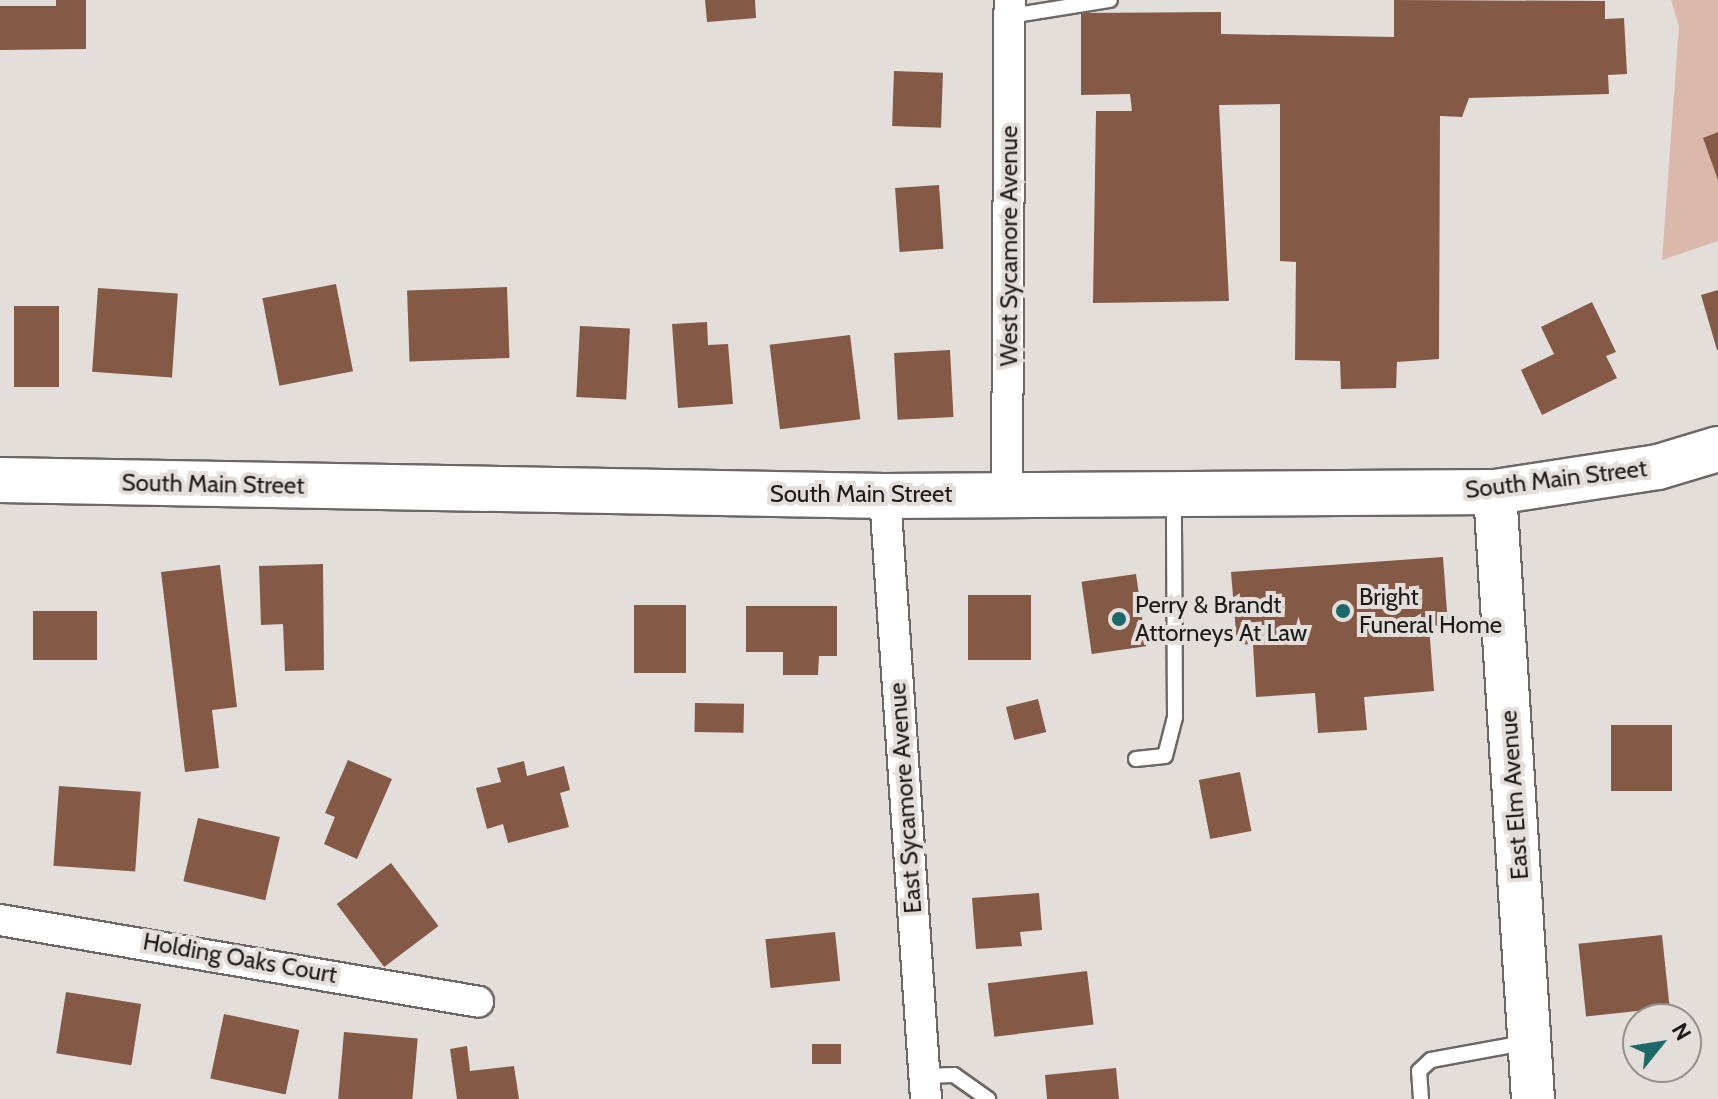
<!DOCTYPE html>
<style>
body{margin:0}
#map{position:relative;width:1718px;height:1099px;overflow:hidden;background:#e4dedb;font-family:Cabin,sans-serif}
div>[style]{position:absolute}
[style*='--x']{left:calc(var(--x)*1px);top:calc(var(--y)*1px);width:calc(var(--w)*1px);rotate:calc(var(--a)*1deg)}
.green>*{inset:0;background:#dbb9aa}
.building>*{inset:0;background:#845945;transform-origin:0 0}
.roads{filter:drop-shadow(2px 0 #6d6866) drop-shadow(-2px 0 #6d6866) drop-shadow(0 2px #6d6866) drop-shadow(0 -2px #6d6866)}
.lane>*{height:14px;margin:-7px;padding:0 7px;transform-origin:7px;border-radius:7px;background:#fff}
.street>*{height:30px;margin:-15px;padding:0 15px;transform-origin:15px;border-radius:15px;background:#fff}
.secondary>*{height:42px;margin:-21px;padding:0 21px;transform-origin:21px;border-radius:21px;background:#fff}
.primary>*{height:44px;margin:-22px;padding:0 22px;transform-origin:22px;border-radius:22px;background:#fff}
.dots>*{width:22px;height:22px;translate:-50% -50%;box-sizing:border-box;border:4px solid #e4dedb;border-radius:50%}
span{translate:-50% -50%;white-space:nowrap;text-align:center;line-height:1.15;-webkit-text-stroke:8px #e4dedb;paint-order:stroke}
.street-label{font-size:24px;color:#1d1b1a}
.poi-label{font-size:24px;color:#1d1b1a}
.left{translate:0 -50%;text-align:left}
.north{position:absolute;left:1622px;top:1003px;width:80px;height:80px;box-sizing:border-box;background:#e4dedb;border:2px solid #94908e;border-radius:50%;rotate:60deg;font-size:22px;font-weight:700;line-height:32px;text-align:center;color:#1d1b1a}
.north::after{content:'';display:block;margin:auto;width:28px;height:36px;background:#1c6969;clip-path:polygon(50% 0,100% 100%,50% 72%,0 100%)}
</style>
<div id="map">
<div class="green">
<i style="clip-path:polygon(1671px 0,1718px 0,1718px 241px,1662px 260px,1679px 26px)"></i>
</div>
<div class="building">
<i style="clip-path:polygon(56px 0,86px 0,86px 49px,0 50px,0 6px,56px 6px)"></i>
<i style="clip-path:polygon(705px 0,755px 0,756px 18px,707px 22px)"></i>
<i style="clip-path:polygon(1394px 0,1605px 1px,1605px 19px,1624px 18px,1627px 74px,1608px 75px,1609px 94px,1469px 98px,1462px 117px,1440px 116px,1439px 359px,1397px 362px,1396px 388px,1341px 389px,1340px 361px,1295px 360px,1296px 262px,1280px 261px,1280px 104px,1219px 105px,1229px 301px,1093px 303px,1096px 111px,1132px 111px,1130px 94px,1081px 95px,1081px 13px,1221px 12px,1221px 34px,1394px 37px)"></i>
<i style="left:894px;top:71px;width:49px;height:55px;rotate:2deg"></i>
<i style="clip-path:polygon(1718px 132px,1718px 180px,1703px 138px)"></i>
<i style="left:939px;top:185px;width:64px;height:44px;rotate:86deg"></i>
<i style="left:336px;top:284px;width:89px;height:75px;rotate:79deg"></i>
<i style="left:507px;top:287px;width:71px;height:100px;rotate:88deg"></i>
<i style="left:98px;top:288px;width:80px;height:84px;rotate:4deg"></i>
<i style="clip-path:polygon(1718px 290px,1718px 350px,1717px 350px,1701px 295px)"></i>
<i style="clip-path:polygon(1592px 302px,1616px 352px,1606px 356px,1617px 378px,1542px 415px,1521px 370px,1554px 354px,1541px 327px)"></i>
<i style="left:14px;top:306px;width:45px;height:81px"></i>
<i style="clip-path:polygon(707px 322px,708px 345px,728px 344px,733px 404px,678px 408px,672px 324px)"></i>
<i style="left:580px;top:326px;width:50px;height:71px;rotate:3deg"></i>
<i style="left:850px;top:335px;width:85px;height:81px;rotate:83deg"></i>
<i style="left:950px;top:350px;width:67px;height:56px;rotate:87deg"></i>
<i style="clip-path:polygon(1443px 557px,1448px 625px,1429px 626px,1434px 691px,1364px 697px,1367px 730px,1318px 733px,1315px 693px,1256px 697px,1253px 644px,1237px 645px,1231px 572px)"></i>
<i style="clip-path:polygon(323px 564px,324px 670px,285px 671px,283px 624px,261px 625px,259px 566px)"></i>
<i style="clip-path:polygon(220px 565px,237px 707px,212px 710px,219px 768px,185px 772px,161px 572px)"></i>
<i style="left:1136px;top:574px;width:73px;height:55px;rotate:82deg"></i>
<i style="left:968px;top:595px;width:63px;height:65px"></i>
<i style="left:634px;top:605px;width:52px;height:68px"></i>
<i style="clip-path:polygon(746px 606px,837px 606px,837px 656px,819px 656px,818px 675px,783px 675px,783px 652px,746px 652px)"></i>
<i style="left:33px;top:611px;width:64px;height:49px"></i>
<i style="left:1038px;top:699px;width:34px;height:33px;rotate:76deg"></i>
<i style="left:695px;top:703px;width:49px;height:29px;rotate:1deg"></i>
<i style="left:1672px;top:725px;width:66px;height:61px;rotate:90deg"></i>
<i style="clip-path:polygon(348px 760px,392px 779px,357px 859px,324px 844px,335px 817px,325px 813px)"></i>
<i style="clip-path:polygon(524px 761px,527px 776px,564px 766px,570px 790px,560px 793px,569px 827px,508px 843px,503px 824px,487px 829px,476px 788px,501px 782px,497px 768px)"></i>
<i style="left:1240px;top:772px;width:60px;height:42px;rotate:79deg"></i>
<i style="left:59px;top:786px;width:82px;height:80px;rotate:4deg"></i>
<i style="left:198px;top:818px;width:84px;height:65px;rotate:13deg"></i>
<i style="left:391px;top:863px;width:79px;height:68px;rotate:53deg"></i>
<i style="clip-path:polygon(1039px 893px,1042px 930px,1020px 932px,1022px 946px,976px 949px,972px 898px)"></i>
<i style="left:835px;top:932px;width:49px;height:70px;rotate:84deg"></i>
<i style="left:1662px;top:935px;width:73px;height:84px;rotate:84deg"></i>
<i style="left:1087px;top:971px;width:54px;height:100px;rotate:83deg"></i>
<i style="left:66px;top:992px;width:76px;height:62px;rotate:9deg"></i>
<i style="left:224px;top:1014px;width:77px;height:66px;rotate:12deg"></i>
<i style="left:344px;top:1032px;width:74px;height:67px;rotate:5deg"></i>
<i style="left:841px;top:1044px;width:20px;height:29px;rotate:90deg"></i>
<i style="clip-path:polygon(467px 1046px,470px 1071px,514px 1066px,519px 1099px,457px 1099px,450px 1049px)"></i>
<i style="clip-path:polygon(1116px 1068px,1119px 1099px,1047px 1099px,1045px 1075px)"></i>
</div>
<div class="roads">
<div class="lane">
<i style="--x:1010;--y:16;--w:101;--a:-9.1"></i>
<i style="--x:1136;--y:759;--w:29;--a:-6"></i>
<i style="--x:1165;--y:756;--w:40;--a:-75.6"></i>
<i style="--x:1175;--y:717;--w:216;--a:-90.3"></i>
<i style="--x:924;--y:1076;--w:30;--a:-2"></i>
<i style="--x:954;--y:1075;--w:42;--a:35.2"></i>
<i style="--x:1421;--y:1099;--w:28;--a:-94"></i>
<i style="--x:1419;--y:1071;--w:16;--a:-43"></i>
<i style="--x:1431;--y:1060;--w:95;--a:-10.4"></i>
</div>
<div class="street">
<i style="--x:1007;--y:493;--w:493;--a:-89.7"></i>
<i style="--x:885;--y:496;--w:604;--a:86.11"></i>
<i style="--x:0;--y:920;--w:485;--a:9.7"></i>
</div>
<div class="secondary">
<i style="--x:1495;--y:492;--w:608;--a:86.42"></i>
</div>
<div class="primary">
<i style="--x:0;--y:480;--w:885;--a:1.04"></i>
<i style="--x:885;--y:496;--w:610;--a:-0.38"></i>
<i style="--x:1495;--y:492;--w:165;--a:-8.7"></i>
<i style="--x:1658;--y:467;--w:63;--a:-16.7"></i>
</div>
</div>
<div class="dots">
<i style="left:1343px;top:611px;background:#1c6969"></i>
<i style="left:1119px;top:619px;background:#1c6969"></i>
</div>
<div class="street-label">
<span style="left:1009px;top:246px;rotate:-90deg">West Sycamore Avenue</span>
<span style="left:1556px;top:479px;rotate:-7deg">South Main Street</span>
<span style="left:213px;top:484px;rotate:1deg">South Main Street</span>
<span style="left:861px;top:494px">South Main Street</span>
<span style="left:1514px;top:795px;rotate:-94deg">East Elm Avenue</span>
<span style="left:905px;top:798px;rotate:-94deg">East Sycamore Avenue</span>
<span style="left:240px;top:958px;rotate:10deg">Holding Oaks Court</span>
</div>
<div class="poi-label">
<span class="left" style="left:1359px;top:611px">Bright<br>Funeral Home</span>
<span class="left" style="left:1135px;top:619px">Perry &amp; Brandt<br>Attorneys At Law</span>
</div>
<div class="north">N</div>
</div>
